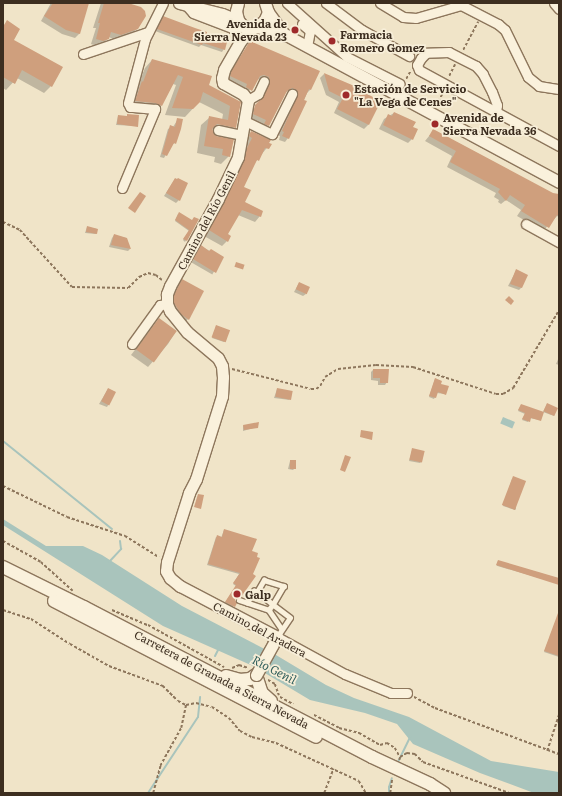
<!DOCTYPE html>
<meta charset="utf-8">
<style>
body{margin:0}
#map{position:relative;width:562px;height:796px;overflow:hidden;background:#f0e4c8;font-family:Literata,serif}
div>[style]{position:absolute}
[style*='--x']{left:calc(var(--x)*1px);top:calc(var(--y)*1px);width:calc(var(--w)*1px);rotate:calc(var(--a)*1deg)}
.water>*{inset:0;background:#a9c4bc;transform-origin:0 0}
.shadow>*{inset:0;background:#0003;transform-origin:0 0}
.stream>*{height:2px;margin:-1px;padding:0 1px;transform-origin:1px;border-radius:1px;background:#a9c4bc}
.building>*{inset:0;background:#cf9f7d;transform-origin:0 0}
.path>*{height:1.5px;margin-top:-0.75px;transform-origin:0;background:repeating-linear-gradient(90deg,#8d765c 0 3px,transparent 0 5px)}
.roads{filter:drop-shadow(1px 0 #8d765c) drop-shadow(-1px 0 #8d765c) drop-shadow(0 1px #8d765c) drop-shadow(0 -1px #8d765c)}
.service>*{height:4.5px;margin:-2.25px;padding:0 2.25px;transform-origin:2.25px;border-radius:2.25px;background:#faf1dc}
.minor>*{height:9px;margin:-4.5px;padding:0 4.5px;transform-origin:4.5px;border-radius:4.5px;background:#faf1dc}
.tertiary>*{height:11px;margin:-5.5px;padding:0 5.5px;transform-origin:5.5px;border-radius:5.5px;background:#faf1dc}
.secondary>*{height:12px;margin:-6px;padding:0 6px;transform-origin:6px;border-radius:6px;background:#faf1dc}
.bridges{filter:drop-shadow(1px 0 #8d765c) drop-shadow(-1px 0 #8d765c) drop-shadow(0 1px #8d765c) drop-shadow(0 -1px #8d765c)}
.tertiary-bridge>*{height:11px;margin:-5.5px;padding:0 5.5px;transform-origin:5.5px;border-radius:5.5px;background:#faf1dc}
.dots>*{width:11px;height:11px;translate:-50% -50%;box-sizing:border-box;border:2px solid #f7eed8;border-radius:50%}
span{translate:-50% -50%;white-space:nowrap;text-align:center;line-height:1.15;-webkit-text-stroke:3.5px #f7eed8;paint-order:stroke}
.poi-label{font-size:11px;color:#3d2e20;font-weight:700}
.right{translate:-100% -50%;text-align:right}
.left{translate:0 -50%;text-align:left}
.street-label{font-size:11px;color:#3d2e20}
.water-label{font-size:12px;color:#2f5d5a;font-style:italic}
.frame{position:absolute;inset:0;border:4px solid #3d2e20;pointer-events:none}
</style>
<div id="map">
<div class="water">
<i style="left:503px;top:417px;width:13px;height:7px;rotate:23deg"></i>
<i style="clip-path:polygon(3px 519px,46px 546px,83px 546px,102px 555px,182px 606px,276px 655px,326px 685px,354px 698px,409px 717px,491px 761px,559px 772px,559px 793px,534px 793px,480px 773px,413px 744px,397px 724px,365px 713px,310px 700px,253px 666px,163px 626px,3px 525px)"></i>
</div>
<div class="shadow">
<i style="clip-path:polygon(51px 3px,88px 3px,79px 34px,75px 38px,62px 34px,41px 21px)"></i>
<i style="clip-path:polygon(101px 3px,123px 3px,137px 29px,131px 34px,115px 40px,109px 37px,103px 44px,97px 46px,91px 44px,96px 28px,93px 28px)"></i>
<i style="clip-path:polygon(163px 17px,224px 49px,222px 52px,201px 45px,199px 47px,155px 31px)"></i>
<i style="clip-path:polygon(7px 22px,12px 41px,51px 86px,44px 93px,17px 78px,6px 90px,3px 88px,3px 26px)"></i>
<i style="clip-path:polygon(250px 43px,311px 89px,307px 93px,288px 138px,285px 142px,279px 140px,280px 136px,278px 135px,294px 101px,293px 94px,288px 91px,285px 93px,268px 125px,264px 129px,261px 128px,262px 124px,249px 118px,252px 110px,260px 102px,266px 88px,265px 81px,257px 79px,247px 94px,242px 91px,244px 88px,227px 80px,228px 76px)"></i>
<i style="clip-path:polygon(152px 60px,239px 103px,235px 127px,227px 135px,213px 132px,229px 156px,221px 164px,214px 162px,215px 157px,197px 153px,201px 125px,209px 118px,222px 120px,223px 114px,199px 102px,185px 117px,165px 115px,176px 85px,173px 84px,161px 105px,154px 113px,128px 109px,145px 68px)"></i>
<i style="clip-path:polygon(324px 74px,358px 89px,357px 90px,379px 102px,368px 125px,364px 129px,334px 113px,339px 102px,326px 95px,320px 78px)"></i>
<i style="clip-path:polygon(394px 113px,412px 128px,412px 139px,408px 143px,379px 129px,384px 119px)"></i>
<i style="clip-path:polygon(118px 116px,138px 116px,137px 126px,116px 125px)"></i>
<i style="clip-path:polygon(178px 119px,175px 143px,171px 145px,164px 158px,160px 157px,168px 129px,171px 127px,173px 127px)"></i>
<i style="clip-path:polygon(434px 130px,553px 194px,559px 195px,559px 217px,557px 216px,543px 231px,517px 216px,521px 210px,506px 200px,501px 204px,498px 202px,499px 200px,494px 197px,496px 193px,447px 167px,452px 156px,425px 141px)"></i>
<i style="clip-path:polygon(251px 132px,270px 144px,253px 165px,243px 188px,244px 203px,260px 216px,255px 222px,238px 215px,227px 234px,227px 241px,222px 246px,204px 236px,239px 166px,242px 155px,247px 143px,244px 142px)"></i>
<i style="clip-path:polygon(175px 179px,177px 180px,179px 200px,176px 203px,164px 196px)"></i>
<i style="clip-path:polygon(178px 214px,192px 221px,197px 220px,185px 242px,183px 240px,189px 231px,175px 221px)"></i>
<i style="clip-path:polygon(87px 227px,97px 229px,96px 234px,85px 233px)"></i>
<i style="clip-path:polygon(114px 235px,126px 238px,130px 249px,128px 251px,109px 247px,112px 238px)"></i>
<i style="left:201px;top:246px;width:24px;height:19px;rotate:30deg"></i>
<i style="clip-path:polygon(516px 271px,522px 287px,519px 290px,508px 286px)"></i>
<i style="clip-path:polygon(182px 280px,188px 319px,180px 328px,166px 311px,173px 289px)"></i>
<i style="clip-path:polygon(299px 283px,306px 294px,303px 296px,294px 292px)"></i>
<i style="clip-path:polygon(159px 319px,176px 331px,168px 344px,148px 367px,131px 355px)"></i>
<i style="clip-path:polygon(216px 327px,225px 341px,224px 342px,212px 338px)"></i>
<i style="clip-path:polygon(559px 357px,559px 365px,556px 364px)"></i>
<i style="clip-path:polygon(373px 370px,387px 382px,385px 385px,378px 385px,378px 381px,371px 380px,371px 372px)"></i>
<i style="clip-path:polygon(435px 379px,445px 394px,437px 393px,434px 399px,429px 397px)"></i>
<i style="clip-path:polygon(108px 389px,115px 392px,107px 407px,99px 404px)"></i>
<i style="clip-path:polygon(277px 389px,290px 400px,274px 398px)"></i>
<i style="clip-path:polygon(547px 404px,554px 415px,554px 416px,543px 412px)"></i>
<i style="clip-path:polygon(521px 405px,540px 420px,530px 418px,528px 422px,522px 420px,525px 414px,518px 411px)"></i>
<i style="clip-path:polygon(243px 426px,257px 427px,243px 431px)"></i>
<i style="clip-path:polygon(412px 451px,421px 462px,420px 463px,409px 461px)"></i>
<i style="clip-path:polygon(290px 461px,294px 469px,293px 470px,288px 469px)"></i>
<i style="clip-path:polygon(512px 479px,516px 509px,515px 510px,503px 506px)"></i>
<i style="clip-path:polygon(224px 530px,251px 552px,251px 574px,240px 596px,235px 598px,233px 607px,225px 603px,236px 586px,233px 584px,239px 574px,207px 565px,216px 537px,221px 538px)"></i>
<i style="left:498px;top:561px;width:64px;height:5px;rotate:16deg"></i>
<i style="clip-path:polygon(555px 623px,559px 623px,559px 657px,544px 652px)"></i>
</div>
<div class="stream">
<i style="--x:3;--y:441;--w:140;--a:38.9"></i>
<i style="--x:109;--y:562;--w:18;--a:-47"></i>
<i style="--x:121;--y:549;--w:8;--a:-97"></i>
<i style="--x:215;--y:656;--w:7;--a:-63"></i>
<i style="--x:397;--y:764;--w:30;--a:-64"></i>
<i style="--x:148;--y:793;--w:91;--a:-56.7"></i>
<i style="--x:198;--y:717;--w:20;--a:-84"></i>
<i style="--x:389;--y:793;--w:6;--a:-90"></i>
<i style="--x:389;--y:787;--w:9;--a:-72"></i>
</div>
<div class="building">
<i style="clip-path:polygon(53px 3px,89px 3px,80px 34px,66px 30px,44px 16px)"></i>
<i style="clip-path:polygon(104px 3px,128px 3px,141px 7px,145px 11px,146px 16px,138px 29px,121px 35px,111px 32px,109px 39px,103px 41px,96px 39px,100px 23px,98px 23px)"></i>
<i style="clip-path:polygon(163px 16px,195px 28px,207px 32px,207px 35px,227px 42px,225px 50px,203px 43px,202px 45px,157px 29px)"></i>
<i style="clip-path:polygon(7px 20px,20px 29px,14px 40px,63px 67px,52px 87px,22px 70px,15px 84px,3px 77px,3px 27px)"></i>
<i style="clip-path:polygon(250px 41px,320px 71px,311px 90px,309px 89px,304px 100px,307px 101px,289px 139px,282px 136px,284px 132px,282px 131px,297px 97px,297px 90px,292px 88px,287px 91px,269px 126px,264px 124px,266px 120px,253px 114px,255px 105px,263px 97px,269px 84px,269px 77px,264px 75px,260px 76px,252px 91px,246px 87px,247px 84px,230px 76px,231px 71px)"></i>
<i style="clip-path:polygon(152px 59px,212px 76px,209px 85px,241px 102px,236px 128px,217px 124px,212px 129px,216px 136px,234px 139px,230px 157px,222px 155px,223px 149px,204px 146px,209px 116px,228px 120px,230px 106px,203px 92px,200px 102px,193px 109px,172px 108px,183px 77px,178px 75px,162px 106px,155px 103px,135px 101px,142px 81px,143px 82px)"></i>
<i style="clip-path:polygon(324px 73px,359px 88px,359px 90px,381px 101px,369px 125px,337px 109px,343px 98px,329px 91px)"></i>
<i style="clip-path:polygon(394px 112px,416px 122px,413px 127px,418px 129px,413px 140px,383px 125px,388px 114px,392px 116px)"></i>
<i style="clip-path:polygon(127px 114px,139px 115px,138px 127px,117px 124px,118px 115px,127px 116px)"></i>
<i style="clip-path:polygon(177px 118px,183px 119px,181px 129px,176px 144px,174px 143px,167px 156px,162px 154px,170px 125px,175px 127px)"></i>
<i style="clip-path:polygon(433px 129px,553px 193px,559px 194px,559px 216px,557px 215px,549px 228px,521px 211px,525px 205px,510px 195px,506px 201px,498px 192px,500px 189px,450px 162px,456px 151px,429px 136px)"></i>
<i style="clip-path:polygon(251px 131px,271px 140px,269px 143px,272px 144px,269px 149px,265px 148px,259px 161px,257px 160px,244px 187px,251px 190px,245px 202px,263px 211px,261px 217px,242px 210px,228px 234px,231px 236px,228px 242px,209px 230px,244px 160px,247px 148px,252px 138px,249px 136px)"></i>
<i style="clip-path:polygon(175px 178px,177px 179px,178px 178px,188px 183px,180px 201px,166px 193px)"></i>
<i style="clip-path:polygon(140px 192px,146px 196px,135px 213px,128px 208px)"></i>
<i style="clip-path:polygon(179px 212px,192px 220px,194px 217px,199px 219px,187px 241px,183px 239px,189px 230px,175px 220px)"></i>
<i style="clip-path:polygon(87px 226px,98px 229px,97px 234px,86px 232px)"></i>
<i style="clip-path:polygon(114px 234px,127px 238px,131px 249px,111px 245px)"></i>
<i style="clip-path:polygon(201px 245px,209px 251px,211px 249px,224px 257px,216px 273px,193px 259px)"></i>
<i style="left:236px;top:262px;width:9px;height:5px;rotate:18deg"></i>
<i style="clip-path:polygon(516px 269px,528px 275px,522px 288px,510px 284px)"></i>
<i style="clip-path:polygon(182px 279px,204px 291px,189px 320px,181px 314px,174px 303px,174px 295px)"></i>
<i style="left:299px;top:282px;width:12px;height:8px;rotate:24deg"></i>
<i style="clip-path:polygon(509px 296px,514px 301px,511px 305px,505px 300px)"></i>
<i style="left:159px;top:318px;width:22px;height:39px;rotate:36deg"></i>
<i style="left:216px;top:325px;width:15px;height:13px;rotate:20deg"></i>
<i style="clip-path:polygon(373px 369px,389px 369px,388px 383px,380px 383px,380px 378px,373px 378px)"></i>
<i style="clip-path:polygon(435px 378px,442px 381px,441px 384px,449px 386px,446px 395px,438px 392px,436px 398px,429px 396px)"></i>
<i style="left:108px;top:388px;width:9px;height:15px;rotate:27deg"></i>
<i style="left:277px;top:388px;width:16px;height:9px;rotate:11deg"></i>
<i style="left:547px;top:403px;width:12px;height:9px;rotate:24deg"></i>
<i style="clip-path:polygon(521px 404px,544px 412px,541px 421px,531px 418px,530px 422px,522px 419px,525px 413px,518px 410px)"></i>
<i style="clip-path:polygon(259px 422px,258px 428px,244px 430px,243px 425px)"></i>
<i style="clip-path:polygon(361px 430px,373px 432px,372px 440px,360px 437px)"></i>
<i style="left:412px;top:448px;width:13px;height:12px;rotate:13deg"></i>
<i style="clip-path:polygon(345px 455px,351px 457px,345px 472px,340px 470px)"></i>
<i style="left:290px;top:460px;width:6px;height:9px"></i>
<i style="left:513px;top:476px;width:14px;height:31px;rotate:21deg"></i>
<i style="clip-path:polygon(198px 494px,204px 495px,201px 509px,194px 507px)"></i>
<i style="clip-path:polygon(224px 529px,257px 539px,252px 551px,258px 553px,257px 557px,260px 558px,253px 574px,256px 576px,241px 597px,236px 597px,235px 600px,237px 603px,235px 607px,225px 602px,236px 585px,233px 583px,240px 573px,208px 564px,217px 535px,222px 537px)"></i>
<i style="clip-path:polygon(498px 560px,559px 578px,559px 585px,496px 565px)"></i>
<i style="clip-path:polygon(558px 613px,559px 613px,559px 656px,544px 651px)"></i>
</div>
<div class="path">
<i style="--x:463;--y:50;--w:32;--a:-62"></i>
<i style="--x:449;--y:76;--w:13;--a:-63"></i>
<i style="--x:406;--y:79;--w:10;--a:-61"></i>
<i style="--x:436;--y:106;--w:16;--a:-63"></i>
<i style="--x:3;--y:222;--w:19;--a:25"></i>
<i style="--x:20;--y:230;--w:77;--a:47.6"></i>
<i style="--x:72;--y:287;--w:56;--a:1"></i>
<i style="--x:128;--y:288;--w:16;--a:-45"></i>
<i style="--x:139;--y:277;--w:10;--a:-24"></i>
<i style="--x:148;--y:273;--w:8;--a:14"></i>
<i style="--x:156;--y:275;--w:8;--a:40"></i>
<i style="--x:232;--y:369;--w:81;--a:14.2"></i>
<i style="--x:311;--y:389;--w:5;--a:0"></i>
<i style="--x:316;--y:389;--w:5;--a:-37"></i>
<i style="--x:320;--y:386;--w:10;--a:-61"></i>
<i style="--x:325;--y:377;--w:15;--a:-32"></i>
<i style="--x:338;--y:369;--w:38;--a:-6"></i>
<i style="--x:376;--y:365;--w:37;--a:3"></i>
<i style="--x:413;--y:367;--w:87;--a:18"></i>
<i style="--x:496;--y:394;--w:7;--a:0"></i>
<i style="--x:503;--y:394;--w:12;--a:-31"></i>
<i style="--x:513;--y:388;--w:91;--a:-59.5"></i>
<i style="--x:3;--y:486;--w:71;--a:25.8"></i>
<i style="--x:67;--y:517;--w:61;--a:18.1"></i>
<i style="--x:125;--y:536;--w:40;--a:32"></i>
<i style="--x:3;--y:541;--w:43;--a:28.9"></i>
<i style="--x:41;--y:562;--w:43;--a:42.2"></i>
<i style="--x:3;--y:610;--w:29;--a:18"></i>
<i style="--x:31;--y:619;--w:46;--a:32.7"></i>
<i style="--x:70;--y:644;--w:45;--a:29.4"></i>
<i style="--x:109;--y:666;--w:58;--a:20.3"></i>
<i style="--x:163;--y:686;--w:21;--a:45"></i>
<i style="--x:178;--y:701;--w:9;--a:27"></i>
<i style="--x:186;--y:705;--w:10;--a:-11"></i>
<i style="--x:196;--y:703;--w:16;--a:14"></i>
<i style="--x:212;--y:707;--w:20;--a:33"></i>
<i style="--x:229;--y:718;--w:17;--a:50"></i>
<i style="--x:240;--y:731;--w:13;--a:27"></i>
<i style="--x:252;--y:737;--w:25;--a:14"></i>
<i style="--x:276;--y:743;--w:91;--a:24.6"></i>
<i style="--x:359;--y:781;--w:14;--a:60"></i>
<i style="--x:112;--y:610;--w:39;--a:23"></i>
<i style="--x:148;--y:625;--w:87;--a:28.9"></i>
<i style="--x:232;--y:668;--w:8;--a:-23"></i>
<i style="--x:239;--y:665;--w:9;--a:18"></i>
<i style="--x:268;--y:680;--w:8;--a:30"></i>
<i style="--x:275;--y:684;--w:12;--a:70"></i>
<i style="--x:280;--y:697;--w:15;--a:28"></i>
<i style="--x:414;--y:697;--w:24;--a:28"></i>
<i style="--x:435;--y:708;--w:132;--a:20.4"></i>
<i style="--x:314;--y:715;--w:28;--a:27"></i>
<i style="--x:339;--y:728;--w:21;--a:14"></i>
<i style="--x:359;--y:733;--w:24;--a:30"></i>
<i style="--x:380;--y:745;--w:7;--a:-16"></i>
<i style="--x:387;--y:743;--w:9;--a:32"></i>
<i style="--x:395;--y:748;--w:10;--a:61"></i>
<i style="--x:547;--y:751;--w:38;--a:-72"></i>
<i style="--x:399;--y:760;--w:3;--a:-72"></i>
<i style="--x:400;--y:757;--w:8;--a:-30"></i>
<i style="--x:407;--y:753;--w:8;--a:7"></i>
<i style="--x:415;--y:754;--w:11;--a:45"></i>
<i style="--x:423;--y:762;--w:91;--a:19.8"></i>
<i style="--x:153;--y:793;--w:28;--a:-75"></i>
<i style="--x:160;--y:766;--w:43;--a:-61.1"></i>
<i style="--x:181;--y:728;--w:24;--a:-78"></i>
<i style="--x:324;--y:793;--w:26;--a:-69"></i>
<i style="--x:390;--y:793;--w:15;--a:-82"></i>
</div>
<div class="roads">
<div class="service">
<i style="--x:264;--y:580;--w:21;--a:17"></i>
<i style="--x:284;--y:586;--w:22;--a:120"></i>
<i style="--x:273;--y:605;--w:21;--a:-141"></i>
<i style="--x:257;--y:592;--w:14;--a:-60"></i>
<i style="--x:239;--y:600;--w:32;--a:18"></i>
<i style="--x:247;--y:603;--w:14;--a:-60"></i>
<i style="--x:254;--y:591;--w:3;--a:18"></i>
<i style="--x:277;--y:637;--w:23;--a:-56"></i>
<i style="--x:290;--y:618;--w:21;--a:-143"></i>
<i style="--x:273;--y:605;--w:6;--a:129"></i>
<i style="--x:269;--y:610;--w:23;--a:56"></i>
</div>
<div class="minor">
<i style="--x:287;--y:3;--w:81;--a:42"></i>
<i style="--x:347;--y:57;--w:59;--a:27"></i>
<i style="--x:326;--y:3;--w:45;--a:36.9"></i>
<i style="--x:362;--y:30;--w:54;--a:29"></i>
<i style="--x:380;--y:3;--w:27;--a:31"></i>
<i style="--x:403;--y:17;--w:13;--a:4"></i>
<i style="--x:416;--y:18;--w:47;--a:-16.1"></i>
<i style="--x:461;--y:5;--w:42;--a:27.2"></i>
<i style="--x:498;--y:24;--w:9;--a:41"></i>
<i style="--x:505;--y:30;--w:52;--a:63.9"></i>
<i style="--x:528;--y:77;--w:14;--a:39"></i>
<i style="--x:539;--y:86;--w:20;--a:9"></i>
<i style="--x:554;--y:3;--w:8;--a:50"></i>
<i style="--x:187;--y:6;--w:9;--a:49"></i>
<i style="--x:193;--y:13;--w:42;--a:21"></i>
<i style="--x:232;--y:28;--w:6;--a:0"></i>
<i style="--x:238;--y:28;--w:5;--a:-37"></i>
<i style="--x:302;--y:24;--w:11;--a:41"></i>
<i style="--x:310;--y:31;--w:16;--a:101"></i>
<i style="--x:83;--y:54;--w:69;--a:-18.7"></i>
<i style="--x:248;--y:100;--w:12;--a:-31"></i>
<i style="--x:258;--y:94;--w:14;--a:-65"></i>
<i style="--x:496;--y:112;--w:7;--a:-82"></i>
<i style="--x:497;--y:105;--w:14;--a:-111"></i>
<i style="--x:492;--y:92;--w:20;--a:-117"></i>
<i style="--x:483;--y:74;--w:11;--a:-131"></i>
<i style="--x:476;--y:66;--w:30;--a:-153"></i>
<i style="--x:449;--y:52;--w:23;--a:178"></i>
<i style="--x:426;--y:53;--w:7;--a:135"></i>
<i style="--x:421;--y:58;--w:8;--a:120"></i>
<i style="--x:417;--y:65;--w:5;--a:68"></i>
<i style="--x:419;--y:70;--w:159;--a:28.5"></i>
<i style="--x:245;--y:121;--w:30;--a:26"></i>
<i style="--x:272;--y:134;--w:45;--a:-63.4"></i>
<i style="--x:218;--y:130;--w:25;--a:12"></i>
<i style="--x:122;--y:188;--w:86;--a:-67.3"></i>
<i style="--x:155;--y:109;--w:25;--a:-175"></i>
<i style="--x:130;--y:107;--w:4;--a:-117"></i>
<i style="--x:128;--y:103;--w:66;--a:-75.1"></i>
<i style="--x:145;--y:39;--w:40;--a:-63.4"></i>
<i style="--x:526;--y:224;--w:38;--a:29"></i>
<i style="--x:132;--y:344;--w:48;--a:-54.3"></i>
<i style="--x:160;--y:305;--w:7;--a:-8"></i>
<i style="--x:277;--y:637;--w:77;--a:28.6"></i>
<i style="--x:345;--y:674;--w:50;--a:22.4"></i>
<i style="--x:391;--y:693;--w:16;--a:0"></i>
</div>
<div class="tertiary">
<i style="--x:179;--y:3;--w:44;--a:14.3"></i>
<i style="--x:222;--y:14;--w:17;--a:21"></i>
<i style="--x:238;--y:3;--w:8;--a:104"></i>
<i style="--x:236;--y:11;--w:9;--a:77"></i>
<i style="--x:238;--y:20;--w:8;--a:50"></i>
<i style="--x:243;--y:26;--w:10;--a:11"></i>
<i style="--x:253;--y:28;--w:13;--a:-32"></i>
<i style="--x:264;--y:21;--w:10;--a:-66"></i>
<i style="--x:268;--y:12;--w:9;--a:-108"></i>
<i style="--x:268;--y:12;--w:29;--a:54"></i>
<i style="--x:257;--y:27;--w:30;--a:15"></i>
<i style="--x:286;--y:35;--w:310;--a:28.3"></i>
<i style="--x:253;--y:28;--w:17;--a:135"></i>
<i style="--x:241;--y:40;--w:34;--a:120"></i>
<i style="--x:224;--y:70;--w:8;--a:104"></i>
<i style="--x:222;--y:78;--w:5;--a:79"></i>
<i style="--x:223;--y:83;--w:23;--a:29"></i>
<i style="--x:243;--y:94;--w:8;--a:50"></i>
<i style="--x:248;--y:100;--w:58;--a:100"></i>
<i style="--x:238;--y:157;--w:47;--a:115.5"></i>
<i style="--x:218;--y:199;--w:99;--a:118.9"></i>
<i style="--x:170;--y:286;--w:9;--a:111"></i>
<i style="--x:167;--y:294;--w:10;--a:90"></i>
<i style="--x:167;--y:304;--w:8;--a:67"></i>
<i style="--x:170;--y:311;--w:27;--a:51"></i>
<i style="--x:187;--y:332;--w:40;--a:40"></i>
<i style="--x:218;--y:358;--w:9;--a:63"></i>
<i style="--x:222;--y:366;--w:11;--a:85"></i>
<i style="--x:223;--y:377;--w:19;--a:93"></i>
<i style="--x:222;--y:396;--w:87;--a:107.4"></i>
<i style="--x:196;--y:479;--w:16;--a:117"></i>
<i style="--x:189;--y:493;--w:72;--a:107.7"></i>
<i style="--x:167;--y:562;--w:9;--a:96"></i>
<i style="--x:166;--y:571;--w:8;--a:60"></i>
<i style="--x:170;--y:578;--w:13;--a:39"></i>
<i style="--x:180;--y:586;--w:110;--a:27.7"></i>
<i style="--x:277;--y:637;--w:8;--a:120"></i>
</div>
<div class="secondary">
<i style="--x:3;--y:567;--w:90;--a:26.3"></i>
<i style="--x:84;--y:607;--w:325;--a:27.5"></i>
<i style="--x:372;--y:757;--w:64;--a:25"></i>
<i style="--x:430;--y:784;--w:17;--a:33"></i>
<i style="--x:54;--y:601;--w:295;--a:27.4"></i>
<i style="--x:226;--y:676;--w:15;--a:16"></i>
<i style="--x:240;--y:680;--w:10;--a:-6"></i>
<i style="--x:250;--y:679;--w:7;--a:-34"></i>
<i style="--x:256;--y:675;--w:19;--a:72"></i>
<i style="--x:262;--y:693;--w:12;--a:42"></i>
</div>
</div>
<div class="bridges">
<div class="tertiary-bridge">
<i style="--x:256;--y:675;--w:35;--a:-61"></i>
</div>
</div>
<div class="dots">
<i style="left:295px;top:30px;background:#9e2a2b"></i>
<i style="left:332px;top:41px;background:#9e2a2b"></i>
<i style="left:346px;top:95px;background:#9e2a2b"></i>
<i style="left:435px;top:124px;background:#9e2a2b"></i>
<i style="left:237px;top:594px;background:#9e2a2b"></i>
</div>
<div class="poi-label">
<span class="right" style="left:287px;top:30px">Avenida de<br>Sierra Nevada 23</span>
<span class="left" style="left:340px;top:41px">Farmacia<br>Romero Gomez</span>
<span class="left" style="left:354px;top:95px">Estación de Servicio<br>"La Vega de Cenes"</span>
<span class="left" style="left:443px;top:124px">Avenida de<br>Sierra Nevada 36</span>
<span class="left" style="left:245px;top:594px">Galp</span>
</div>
<div class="street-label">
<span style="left:206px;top:220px;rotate:-62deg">Camino del Río Genil</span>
<span style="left:260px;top:629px;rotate:28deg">Camino del Aradera</span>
<span style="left:222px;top:679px;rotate:28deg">Carretera de Granada a Sierra Nevada</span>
</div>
<div class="water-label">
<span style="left:274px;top:670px;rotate:27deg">Río Genil</span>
</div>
<div class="frame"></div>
</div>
